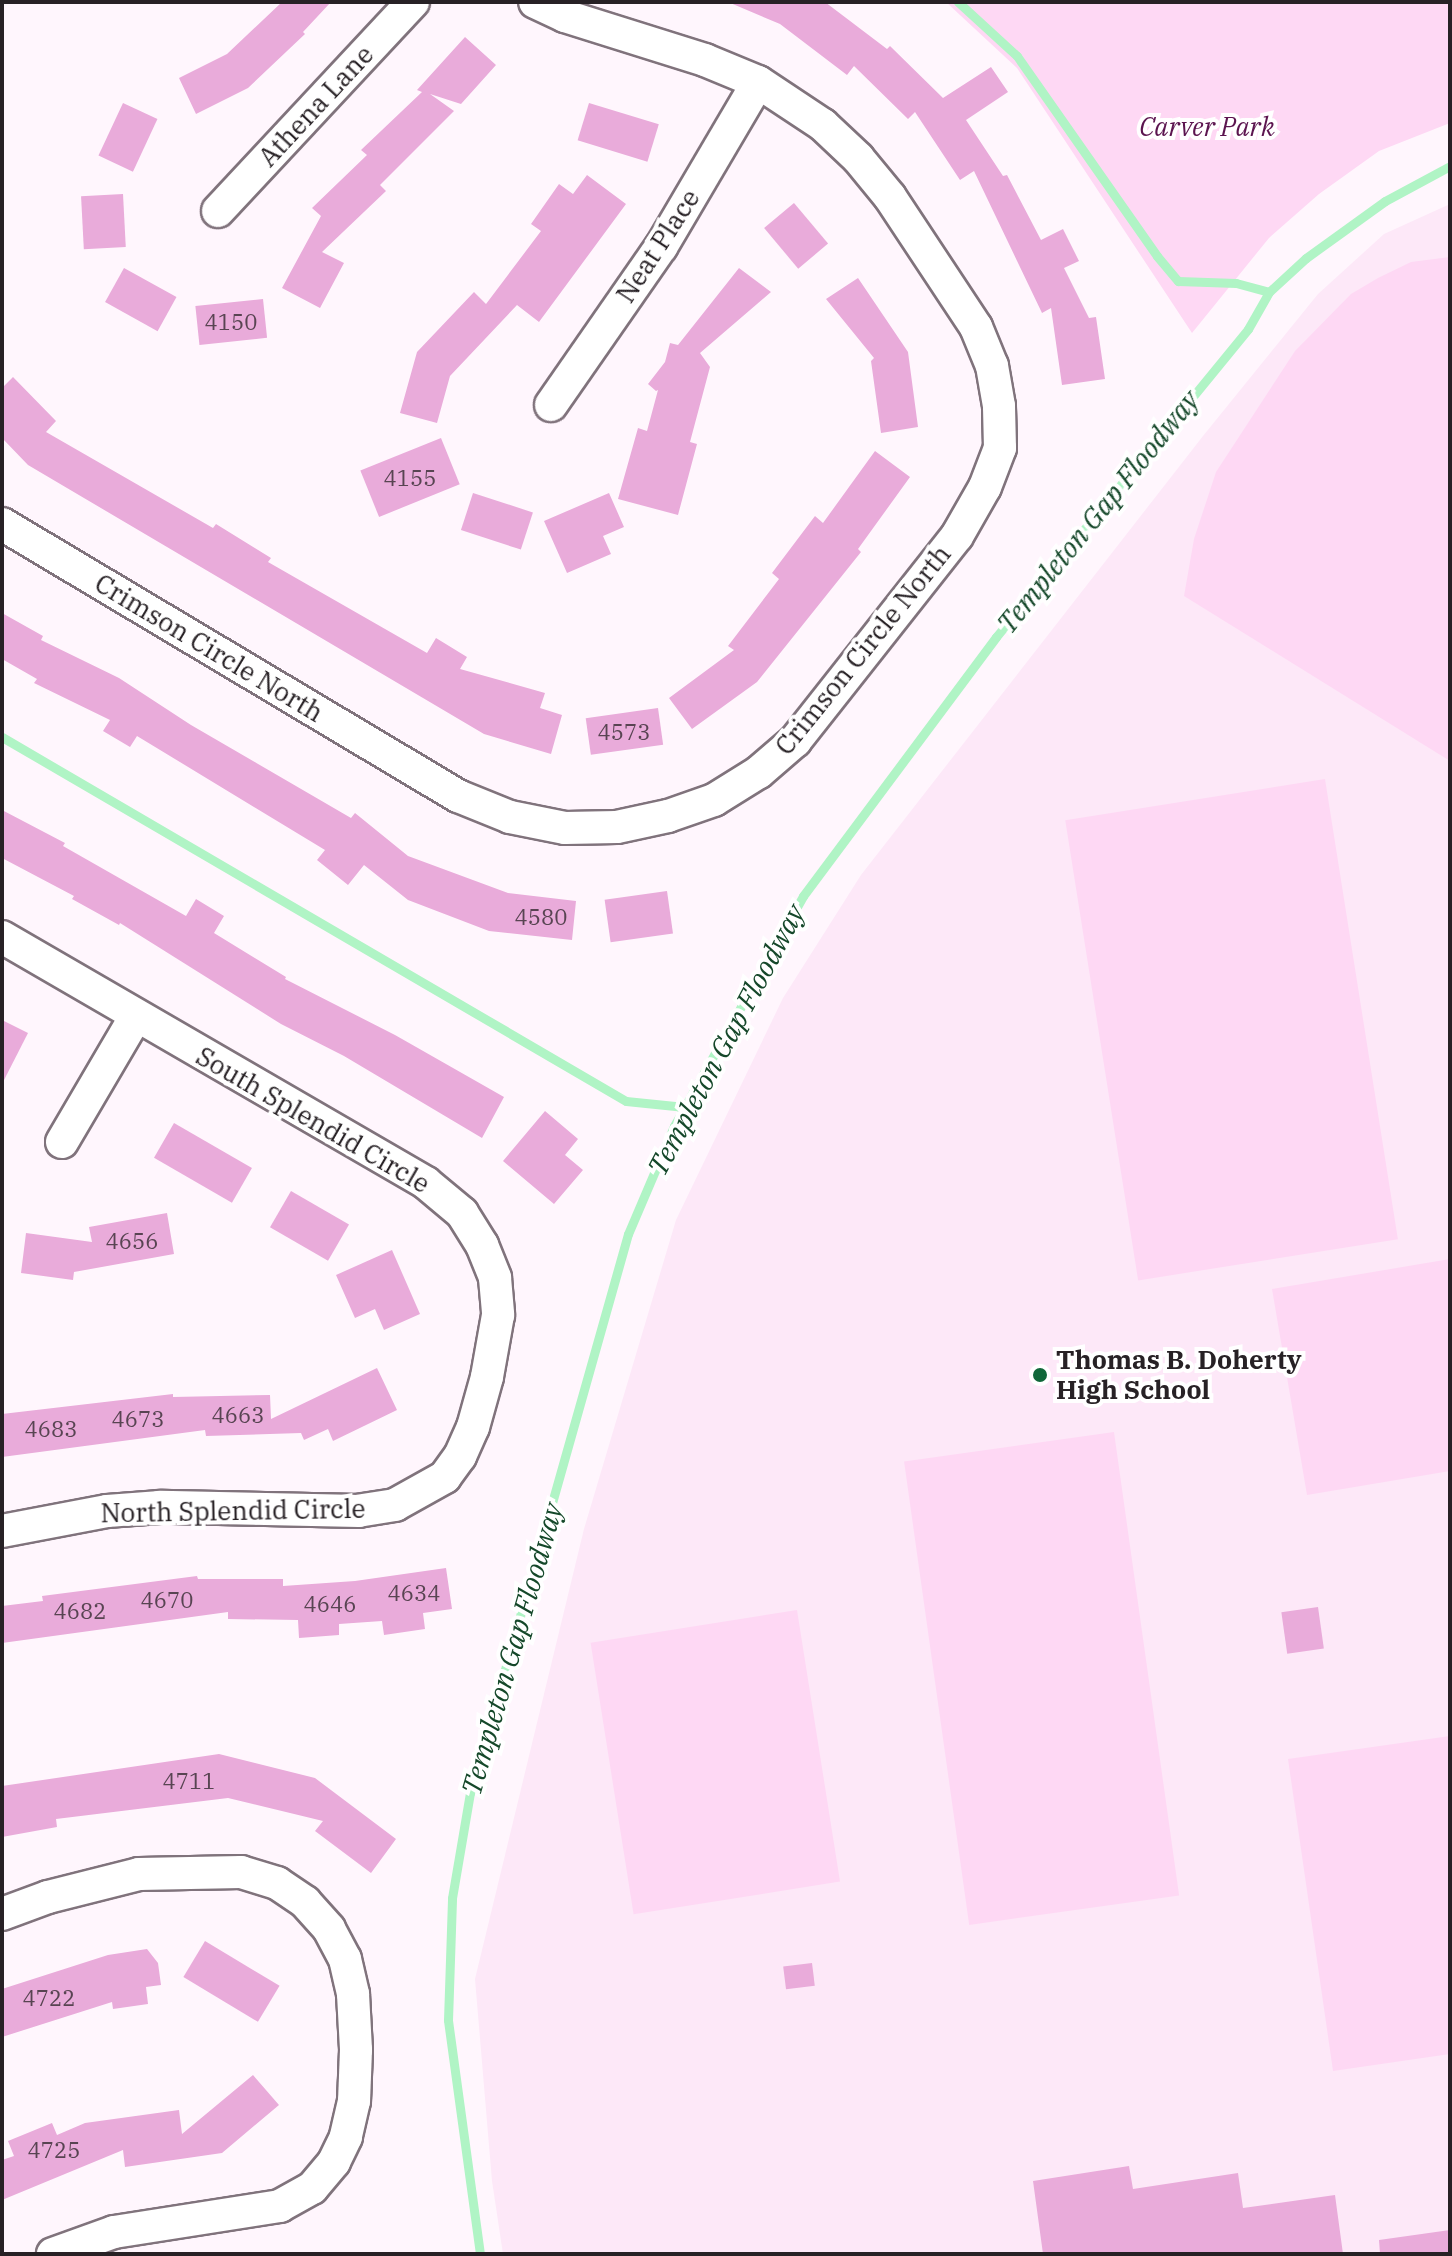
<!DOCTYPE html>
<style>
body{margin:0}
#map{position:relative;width:1452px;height:2256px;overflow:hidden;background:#fff6fd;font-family:"IBM Plex Serif",serif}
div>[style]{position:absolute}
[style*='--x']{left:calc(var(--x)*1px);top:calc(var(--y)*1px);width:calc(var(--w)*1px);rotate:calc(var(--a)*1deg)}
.built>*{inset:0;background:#fde8f8}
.green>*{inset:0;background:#fed8f4;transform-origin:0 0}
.stream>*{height:9px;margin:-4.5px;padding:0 4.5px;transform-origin:4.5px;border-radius:4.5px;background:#b0f4c5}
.building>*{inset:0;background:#e9abda;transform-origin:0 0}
.roads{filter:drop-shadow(2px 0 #80737c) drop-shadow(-2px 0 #80737c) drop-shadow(0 2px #80737c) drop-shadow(0 -2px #80737c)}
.street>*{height:32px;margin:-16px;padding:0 16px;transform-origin:16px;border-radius:16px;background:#fff}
.dots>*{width:22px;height:22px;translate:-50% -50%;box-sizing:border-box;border:4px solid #fff;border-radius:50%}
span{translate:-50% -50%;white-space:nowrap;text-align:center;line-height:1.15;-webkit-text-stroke:8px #fff;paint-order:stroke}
.number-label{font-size:22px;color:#584452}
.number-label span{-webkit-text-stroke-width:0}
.street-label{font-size:26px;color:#272125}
.park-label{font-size:26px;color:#5b144f;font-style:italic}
.poi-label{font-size:26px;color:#272125;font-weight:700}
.left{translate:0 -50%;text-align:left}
.water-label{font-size:28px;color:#15482a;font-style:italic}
.frame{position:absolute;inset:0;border:4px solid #272125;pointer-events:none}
</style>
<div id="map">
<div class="built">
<i style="clip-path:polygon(1450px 204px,1450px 2254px,503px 2254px,492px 2181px,475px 1979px,584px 1529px,676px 1220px,783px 998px,861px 875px,1203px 436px,1318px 294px,1384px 234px)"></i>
</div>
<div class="green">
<i style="clip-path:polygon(946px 2px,1450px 2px,1450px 123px,1379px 151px,1319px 194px,1269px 238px,1192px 333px,1017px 68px)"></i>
<i style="clip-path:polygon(1450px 257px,1450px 761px,1184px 596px,1194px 539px,1216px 472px,1295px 351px,1351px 294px,1378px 278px,1411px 262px)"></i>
<i style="left:1325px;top:779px;width:466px;height:263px;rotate:81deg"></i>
<i style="clip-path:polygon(1450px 1259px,1450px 1471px,1307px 1495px,1272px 1289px)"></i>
<i style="left:1114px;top:1432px;width:468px;height:212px;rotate:82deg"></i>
<i style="left:797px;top:1610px;width:275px;height:209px;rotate:81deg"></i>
<i style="clip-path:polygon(1450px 1736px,1450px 2054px,1333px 2071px,1288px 1759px)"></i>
</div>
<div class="stream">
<i style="--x:958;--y:2;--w:80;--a:42.5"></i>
<i style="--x:1017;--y:56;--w:244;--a:55"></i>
<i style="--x:1157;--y:256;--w:33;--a:50"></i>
<i style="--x:1178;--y:281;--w:58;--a:2"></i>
<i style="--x:1236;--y:283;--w:34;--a:15"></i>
<i style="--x:2;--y:737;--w:722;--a:30.26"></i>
<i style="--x:626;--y:1101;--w:59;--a:5.8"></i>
<i style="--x:480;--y:2254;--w:236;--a:-97.8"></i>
<i style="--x:448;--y:2020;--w:122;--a:-88.1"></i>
<i style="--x:452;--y:1898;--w:107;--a:-80.3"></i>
<i style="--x:470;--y:1793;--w:581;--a:-74.22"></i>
<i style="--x:628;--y:1234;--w:117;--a:-66.9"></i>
<i style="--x:674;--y:1126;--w:264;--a:-60.7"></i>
<i style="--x:803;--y:896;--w:323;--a:-53.3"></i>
<i style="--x:996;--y:637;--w:398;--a:-50.7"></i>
<i style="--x:1248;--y:329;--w:43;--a:-60.4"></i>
<i style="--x:1269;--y:292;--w:50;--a:-42.6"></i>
<i style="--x:1306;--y:258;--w:97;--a:-35.8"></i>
<i style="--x:1385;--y:201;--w:74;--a:-28.3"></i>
</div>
<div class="building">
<i style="clip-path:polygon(282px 2px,331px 2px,303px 32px,305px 34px,248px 88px,196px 114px,179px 78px,227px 54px)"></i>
<i style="clip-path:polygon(728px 2px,825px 2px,887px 49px,890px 46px,943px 98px,991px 67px,1008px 92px,966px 120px,1003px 176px,1007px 175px,1041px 240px,1063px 229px,1079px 261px,1064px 268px,1089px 318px,1096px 317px,1105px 379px,1062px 385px,1051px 308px,1042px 313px,974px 171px,960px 180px,915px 112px,908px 119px,854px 66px,847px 75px,780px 24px)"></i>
<i style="clip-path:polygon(465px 37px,496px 65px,461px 104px,430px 94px,454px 111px,380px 185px,386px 191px,322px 252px,344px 263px,320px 308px,282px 288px,321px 216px,312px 208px,367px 155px,361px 150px,422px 92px,417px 90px)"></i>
<i style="left:123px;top:103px;width:38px;height:58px;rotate:25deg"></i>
<i style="left:589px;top:103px;width:73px;height:39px;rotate:17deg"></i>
<i style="clip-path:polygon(587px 175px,626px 204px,539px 322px,517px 305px,450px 376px,437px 423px,400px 413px,417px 352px,474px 292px,486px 304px,541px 231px,531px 224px,559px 184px,573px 194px)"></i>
<i style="left:123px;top:194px;width:53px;height:42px;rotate:87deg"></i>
<i style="left:794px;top:203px;width:53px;height:39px;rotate:50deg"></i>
<i style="left:124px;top:268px;width:60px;height:39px;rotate:29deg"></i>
<i style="clip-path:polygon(739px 268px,771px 292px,700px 353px,710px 367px,690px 442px,697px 444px,678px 515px,618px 499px,638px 428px,647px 431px,658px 390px,656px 391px,648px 384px,665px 362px,670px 343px,678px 345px)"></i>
<i style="clip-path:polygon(858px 278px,908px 352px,918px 427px,881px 433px,871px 361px,874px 358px,826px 299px)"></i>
<i style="left:263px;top:299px;width:39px;height:68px;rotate:84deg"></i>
<i style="clip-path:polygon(13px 377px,56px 421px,46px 432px,213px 528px,216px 524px,271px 558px,268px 562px,427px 653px,436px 638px,467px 657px,460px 669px,545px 693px,540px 708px,562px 715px,551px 754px,484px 734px,28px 465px,2px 438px,2px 388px)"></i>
<i style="left:441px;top:438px;width:50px;height:87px;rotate:68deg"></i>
<i style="clip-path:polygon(875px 451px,910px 477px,858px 549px,861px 552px,757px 682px,692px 729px,669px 698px,734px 650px,728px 646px,779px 579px,772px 573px,815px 516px,823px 523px)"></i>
<i style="left:473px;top:493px;width:63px;height:39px;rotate:18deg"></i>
<i style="clip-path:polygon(609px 493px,624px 527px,603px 536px,611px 554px,567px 573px,544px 521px)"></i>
<i style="clip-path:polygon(2px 613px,43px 636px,41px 640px,119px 678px,191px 725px,351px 818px,355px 813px,408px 856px,508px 893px,576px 901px,572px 940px,489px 931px,408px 900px,364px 865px,348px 885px,317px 860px,325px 850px,137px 736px,130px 747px,103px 731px,110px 720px,34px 683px,37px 679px,2px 659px)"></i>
<i style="left:658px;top:708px;width:37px;height:73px;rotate:82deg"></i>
<i style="clip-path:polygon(2px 810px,65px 843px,63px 846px,186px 916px,196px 899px,224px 916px,214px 933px,286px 977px,285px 979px,395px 1035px,504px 1097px,482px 1138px,344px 1056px,281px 1024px,120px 923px,119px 925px,72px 899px,74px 896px,2px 858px)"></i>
<i style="left:667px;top:891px;width:43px;height:63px;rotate:82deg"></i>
<i style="clip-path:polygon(2px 1020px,28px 1033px,2px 1084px)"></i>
<i style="clip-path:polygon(545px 1111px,578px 1139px,565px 1155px,583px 1170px,554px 1204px,503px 1161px)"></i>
<i style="left:174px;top:1123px;width:90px;height:40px;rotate:30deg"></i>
<i style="left:291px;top:1191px;width:67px;height:42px;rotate:30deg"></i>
<i style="clip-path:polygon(167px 1213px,174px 1254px,74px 1272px,73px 1280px,21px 1273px,26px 1233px,92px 1242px,89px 1227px)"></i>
<i style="clip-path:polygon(392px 1250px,420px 1314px,384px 1330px,375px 1309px,355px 1318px,336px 1275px)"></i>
<i style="clip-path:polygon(377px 1368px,397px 1410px,333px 1441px,328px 1429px,304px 1440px,301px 1433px,206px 1436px,205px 1430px,2px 1457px,2px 1414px,173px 1394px,173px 1397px,270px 1395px,271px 1419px)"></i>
<i style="clip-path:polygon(446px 1568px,452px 1609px,423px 1613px,425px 1629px,384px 1635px,382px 1621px,339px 1624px,339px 1635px,299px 1638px,298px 1620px,228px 1619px,228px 1612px,2px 1643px,2px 1606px,43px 1601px,42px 1596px,197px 1576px,198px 1579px,283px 1579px,283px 1586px,355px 1581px)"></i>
<i style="left:1318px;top:1607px;width:42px;height:37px;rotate:82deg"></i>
<i style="clip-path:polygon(219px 1754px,315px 1778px,396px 1839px,371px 1873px,315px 1831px,323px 1821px,228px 1798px,56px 1819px,57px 1827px,2px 1837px,2px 1786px)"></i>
<i style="left:205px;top:1941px;width:87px;height:42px;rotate:31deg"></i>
<i style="clip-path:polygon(147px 1949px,158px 1963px,161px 1985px,146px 1987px,148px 2004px,113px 2009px,112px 2002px,2px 2037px,2px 1989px,108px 1955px)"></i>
<i style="left:812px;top:1963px;width:23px;height:29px;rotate:83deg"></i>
<i style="clip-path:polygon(253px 2075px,279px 2105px,222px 2153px,125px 2167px,123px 2150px,2px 2200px,2px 2160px,14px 2156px,8px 2141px,52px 2123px,57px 2135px,85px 2123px,179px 2110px,182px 2134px)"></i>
<i style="clip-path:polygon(1129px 2166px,1133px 2189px,1238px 2173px,1243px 2208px,1335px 2195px,1343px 2254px,1043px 2254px,1033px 2181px)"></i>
<i style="clip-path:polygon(1450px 2230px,1450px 2254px,1380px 2254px,1379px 2240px)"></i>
</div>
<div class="roads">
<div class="street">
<i style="--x:218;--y:211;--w:286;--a:-47"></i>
<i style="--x:551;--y:405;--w:193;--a:-55.2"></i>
<i style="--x:661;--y:247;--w:191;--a:-59.5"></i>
<i style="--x:2;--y:524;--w:531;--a:30.82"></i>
<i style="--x:458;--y:796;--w:56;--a:22"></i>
<i style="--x:510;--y:817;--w:56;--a:11.3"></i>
<i style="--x:565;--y:828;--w:52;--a:-1.1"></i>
<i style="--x:617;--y:827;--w:52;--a:-12.2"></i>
<i style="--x:668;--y:816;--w:49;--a:-19.2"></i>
<i style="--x:714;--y:800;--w:53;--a:-31.9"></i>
<i style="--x:759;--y:772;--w:48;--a:-40.7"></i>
<i style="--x:795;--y:741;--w:261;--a:-51.7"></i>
<i style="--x:957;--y:536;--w:56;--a:-60.3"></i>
<i style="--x:985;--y:487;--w:42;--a:-69"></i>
<i style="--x:1000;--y:448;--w:42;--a:-91.4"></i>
<i style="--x:999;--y:406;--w:41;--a:-99.9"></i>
<i style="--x:992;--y:366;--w:42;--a:-112.3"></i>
<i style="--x:976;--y:327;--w:156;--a:-123.5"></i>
<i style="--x:890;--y:197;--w:50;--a:-129.4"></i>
<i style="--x:858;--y:158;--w:48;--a:-136.7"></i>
<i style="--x:823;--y:125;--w:78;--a:-146.5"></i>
<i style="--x:758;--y:82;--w:57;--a:-157.5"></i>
<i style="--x:705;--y:60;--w:147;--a:-162.6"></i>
<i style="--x:565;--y:16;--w:33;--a:-155"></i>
<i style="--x:2;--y:937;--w:490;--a:30.1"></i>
<i style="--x:426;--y:1183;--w:47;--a:39.8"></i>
<i style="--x:462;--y:1213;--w:38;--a:58"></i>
<i style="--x:482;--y:1245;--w:35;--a:68"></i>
<i style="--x:495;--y:1278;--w:37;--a:85"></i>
<i style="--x:498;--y:1315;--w:63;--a:100.1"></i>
<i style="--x:487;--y:1377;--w:52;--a:105.6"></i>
<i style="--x:473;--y:1427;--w:32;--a:114"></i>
<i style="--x:460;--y:1456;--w:26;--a:126"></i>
<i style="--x:445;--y:1477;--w:57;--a:150.8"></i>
<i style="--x:395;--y:1505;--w:36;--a:171"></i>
<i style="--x:359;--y:1511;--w:199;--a:-178.8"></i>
<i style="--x:160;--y:1507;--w:53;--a:175.7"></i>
<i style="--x:107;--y:1511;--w:107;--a:169.2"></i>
<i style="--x:62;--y:1142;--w:146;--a:-59.6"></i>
<i style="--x:2;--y:1914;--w:49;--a:-20.3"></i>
<i style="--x:48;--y:1897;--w:94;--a:-14.2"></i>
<i style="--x:139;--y:1874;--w:102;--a:-1.1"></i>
<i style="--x:241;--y:1872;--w:38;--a:17"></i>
<i style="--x:277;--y:1883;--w:34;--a:34"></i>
<i style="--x:305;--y:1902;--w:36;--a:48"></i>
<i style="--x:329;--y:1929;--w:34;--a:62"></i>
<i style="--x:345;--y:1959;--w:36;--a:77"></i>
<i style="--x:353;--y:1994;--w:56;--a:86.9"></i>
<i style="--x:356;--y:2050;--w:51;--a:92.2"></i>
<i style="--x:354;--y:2101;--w:37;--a:103"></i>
<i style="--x:346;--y:2137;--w:28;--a:116"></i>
<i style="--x:334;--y:2162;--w:34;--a:130"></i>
<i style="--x:312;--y:2188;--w:37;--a:151"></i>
<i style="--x:280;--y:2206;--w:168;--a:171.1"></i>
<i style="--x:114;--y:2232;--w:65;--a:160.2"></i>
</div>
</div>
<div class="dots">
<i style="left:1040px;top:1375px;background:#0f6739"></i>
</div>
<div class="number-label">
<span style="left:231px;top:322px">4150</span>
<span style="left:410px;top:478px">4155</span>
<span style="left:624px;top:732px">4573</span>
<span style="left:541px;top:917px">4580</span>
<span style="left:132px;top:1241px">4656</span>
<span style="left:238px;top:1415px">4663</span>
<span style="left:138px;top:1419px">4673</span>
<span style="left:51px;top:1429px">4683</span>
<span style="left:414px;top:1593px">4634</span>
<span style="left:167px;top:1600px">4670</span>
<span style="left:330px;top:1604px">4646</span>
<span style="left:80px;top:1611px">4682</span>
<span style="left:189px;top:1781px">4711</span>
<span style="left:49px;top:1998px">4722</span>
<span style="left:54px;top:2150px">4725</span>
</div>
<div class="street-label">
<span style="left:316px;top:106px;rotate:-47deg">Athena Lane</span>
<span style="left:658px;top:246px;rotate:-57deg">Neat Place</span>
<span style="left:209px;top:648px;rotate:31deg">Crimson Circle North</span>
<span style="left:863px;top:650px;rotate:-51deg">Crimson Circle North</span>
<span style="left:313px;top:1120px;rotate:30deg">South Splendid Circle</span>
<span style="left:233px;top:1511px;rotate:-1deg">North Splendid Circle</span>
</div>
<div class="park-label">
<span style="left:1207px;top:127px">Carver Park</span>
</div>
<div class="poi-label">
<span class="left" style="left:1056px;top:1375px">Thomas B. Doherty<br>High School</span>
</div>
<div class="water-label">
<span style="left:1098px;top:512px;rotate:-51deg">Templeton Gap Floodway</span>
<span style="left:726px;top:1040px;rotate:-62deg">Templeton Gap Floodway</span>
<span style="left:512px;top:1649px;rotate:-74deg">Templeton Gap Floodway</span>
</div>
<div class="frame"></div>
</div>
